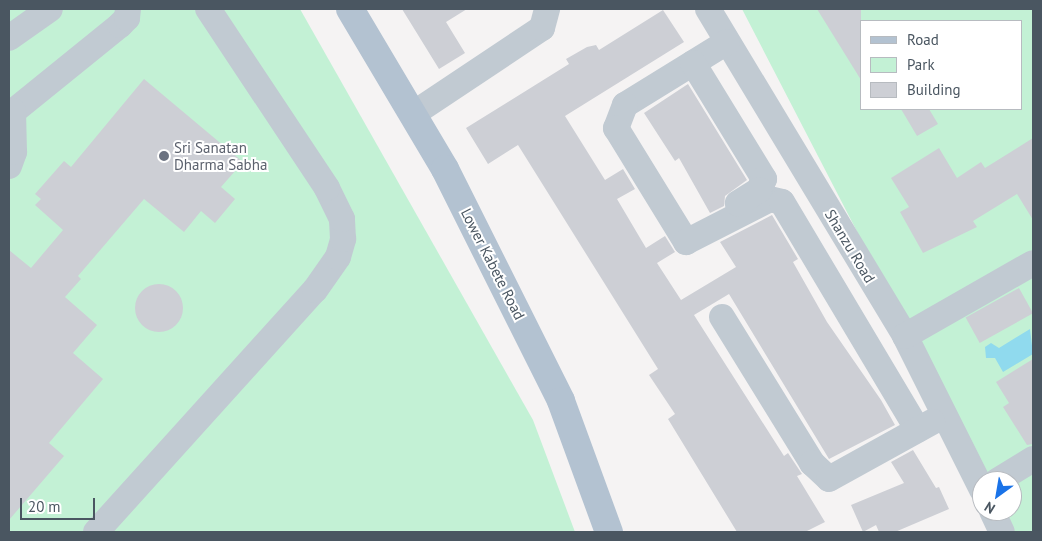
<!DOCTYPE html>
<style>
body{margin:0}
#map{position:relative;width:1042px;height:541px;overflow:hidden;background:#f5f3f3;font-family:"PT Sans",sans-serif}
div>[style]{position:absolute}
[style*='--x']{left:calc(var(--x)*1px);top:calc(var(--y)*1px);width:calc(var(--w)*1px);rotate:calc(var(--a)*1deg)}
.green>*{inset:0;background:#c3f1d5}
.water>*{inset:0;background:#90daee}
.building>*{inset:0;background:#cdcfd5;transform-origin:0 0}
.round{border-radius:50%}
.minor>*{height:26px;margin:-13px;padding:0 13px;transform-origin:13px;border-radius:13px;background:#c1cad2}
.major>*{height:28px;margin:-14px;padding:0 14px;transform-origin:14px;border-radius:14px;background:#b3c2d1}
.dots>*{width:14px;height:14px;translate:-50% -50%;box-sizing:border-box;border:2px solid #fff;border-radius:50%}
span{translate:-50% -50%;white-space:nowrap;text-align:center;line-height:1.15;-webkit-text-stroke:4px #fff;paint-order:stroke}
.worship-label{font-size:15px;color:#5b616d}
.left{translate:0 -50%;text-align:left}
.street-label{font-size:15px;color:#4a5661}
.frame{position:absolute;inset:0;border:10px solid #4a5661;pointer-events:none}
.legend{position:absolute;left:860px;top:20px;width:162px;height:90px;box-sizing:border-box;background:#fff;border:1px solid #b7bbc0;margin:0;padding:6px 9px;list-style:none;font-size:15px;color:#4a5661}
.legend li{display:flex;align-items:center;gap:10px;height:25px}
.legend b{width:25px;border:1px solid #b7bbc0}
.north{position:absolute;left:972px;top:471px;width:50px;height:50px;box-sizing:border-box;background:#fff;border:1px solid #b7bbc0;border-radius:50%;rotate:212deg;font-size:14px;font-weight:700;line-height:20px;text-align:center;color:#4a5661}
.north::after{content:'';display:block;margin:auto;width:18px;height:22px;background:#1a73e8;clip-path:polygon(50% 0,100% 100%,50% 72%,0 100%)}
.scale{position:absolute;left:20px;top:498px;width:75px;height:22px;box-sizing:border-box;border:2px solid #4a5661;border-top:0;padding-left:6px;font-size:15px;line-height:18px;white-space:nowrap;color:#4a5661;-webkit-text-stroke:4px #fff;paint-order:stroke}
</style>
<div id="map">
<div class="green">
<i style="clip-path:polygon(9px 9px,300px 9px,533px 420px,575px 532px,9px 532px)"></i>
<i style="clip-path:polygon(evenodd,742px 9px,1033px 9px,1033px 532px,1012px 532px,1001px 511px,1012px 511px,1012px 481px,986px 481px,742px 9px,861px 21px,1021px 21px,1021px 109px,861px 109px,861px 21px)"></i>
</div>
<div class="water">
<i style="clip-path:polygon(1030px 329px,1033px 354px,1003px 372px,995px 358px,986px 358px,985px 347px,991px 343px,999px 348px)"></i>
</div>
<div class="building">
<i style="clip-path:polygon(402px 9px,467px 9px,446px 22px,465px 53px,439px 69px)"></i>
<i style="clip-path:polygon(817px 9px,861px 9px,861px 80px)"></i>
<i style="clip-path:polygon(663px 10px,684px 42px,565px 116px,605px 180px,623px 169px,635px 189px,617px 199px,646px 248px,665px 236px,675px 252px,657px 263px,681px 300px,736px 267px,720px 242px,772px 215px,798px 259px,793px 262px,827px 322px,881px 400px,895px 425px,829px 459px,729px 294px,694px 315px,784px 456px,788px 453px,802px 474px,797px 476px,825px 522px,805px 532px,737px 532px,668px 419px,675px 414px,649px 375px,658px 369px,518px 145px,488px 164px,466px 128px,569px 64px,566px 59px,587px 47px,596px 45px,599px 50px)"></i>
<i style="clip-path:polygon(144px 79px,243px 162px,221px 187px,235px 199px,215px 223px,201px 211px,184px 232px,144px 199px,78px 276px,81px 279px,65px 297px,97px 325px,73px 353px,103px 379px,49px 443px,64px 456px,9px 520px,9px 250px,31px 268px,63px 230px,35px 205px,41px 199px,35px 194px,64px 161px,71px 167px)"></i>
<i style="clip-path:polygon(688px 84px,747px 180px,725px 196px,724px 206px,710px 213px,679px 158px,675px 161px,644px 113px)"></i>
<i style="clip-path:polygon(901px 109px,929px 109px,938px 124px,917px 136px)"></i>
<i style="clip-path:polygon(1033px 138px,1033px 220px,1017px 194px,973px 221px,977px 227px,923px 253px,900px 212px,909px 207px,891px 178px,939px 148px,957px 178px,981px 162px,985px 168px)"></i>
<i class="round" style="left:135px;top:284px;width:48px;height:48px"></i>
<i style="left:1019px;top:288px;width:29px;height:61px;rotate:61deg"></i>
<i style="clip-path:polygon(1033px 359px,1033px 444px,1027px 445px,1003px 407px,1009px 403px,996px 382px)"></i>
<i style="clip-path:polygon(913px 450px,936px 488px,939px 487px,949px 509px,895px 532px,879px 532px,876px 525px,863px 532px,851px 505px,904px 483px,891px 462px)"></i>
</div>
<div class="minor">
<i style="--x:708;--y:9;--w:382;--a:58.9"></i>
<i style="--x:905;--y:336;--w:172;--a:63.4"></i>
<i style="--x:9;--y:38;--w:50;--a:-35.3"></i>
<i style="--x:727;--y:42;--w:120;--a:148.3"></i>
<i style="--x:625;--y:105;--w:25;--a:111"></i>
<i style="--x:616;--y:128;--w:134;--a:58.4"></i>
<i style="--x:686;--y:242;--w:94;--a:-27.1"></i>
<i style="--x:770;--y:199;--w:12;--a:14"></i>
<i style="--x:782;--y:202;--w:265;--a:59.2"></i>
<i style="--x:693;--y:63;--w:136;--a:58.5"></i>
<i style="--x:764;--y:179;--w:12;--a:114"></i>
<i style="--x:759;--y:190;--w:25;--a:148"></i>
<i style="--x:413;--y:114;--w:155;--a:-33.7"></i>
<i style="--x:542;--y:28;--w:20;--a:-75"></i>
<i style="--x:9;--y:115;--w:143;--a:-39"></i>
<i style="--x:120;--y:25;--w:10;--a:-45"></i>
<i style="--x:127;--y:18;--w:9;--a:-84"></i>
<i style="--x:9;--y:166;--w:15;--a:-70"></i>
<i style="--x:14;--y:152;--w:41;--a:-91.4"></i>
<i style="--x:722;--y:317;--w:172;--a:58.3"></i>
<i style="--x:812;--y:463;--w:23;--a:43"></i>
<i style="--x:829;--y:479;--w:118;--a:-29"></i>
<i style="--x:905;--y:336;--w:147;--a:-29.7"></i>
<i style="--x:997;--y:481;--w:42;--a:-31.4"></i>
<i style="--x:992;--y:511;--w:23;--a:65"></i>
<i style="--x:96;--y:532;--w:326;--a:-47.9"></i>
<i style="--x:315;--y:290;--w:40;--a:-55.1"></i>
<i style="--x:338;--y:257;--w:19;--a:-74"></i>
<i style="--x:343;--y:239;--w:20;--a:-93"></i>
<i style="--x:342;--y:219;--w:34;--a:-116"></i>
<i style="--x:327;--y:188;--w:215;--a:-123.6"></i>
</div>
<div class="major">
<i style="--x:350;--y:9;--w:186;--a:59.3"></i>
<i style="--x:445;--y:169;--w:259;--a:63.4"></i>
<i style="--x:561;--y:401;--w:140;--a:69.9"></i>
</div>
<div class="dots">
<i style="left:164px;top:156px;background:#6b7280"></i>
</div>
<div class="worship-label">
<span class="left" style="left:174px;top:156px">Sri Sanatan<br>Dharma Sabha</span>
</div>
<div class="street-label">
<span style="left:850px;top:246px;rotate:59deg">Shanzu Road</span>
<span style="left:493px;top:264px;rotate:63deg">Lower Kabete Road</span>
</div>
<div class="frame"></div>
<ul class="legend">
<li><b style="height:6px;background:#b3c2d1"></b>Road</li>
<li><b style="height:14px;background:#c3f1d5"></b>Park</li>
<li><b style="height:14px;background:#cdcfd5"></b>Building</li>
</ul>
<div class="north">N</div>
<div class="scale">20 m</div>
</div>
